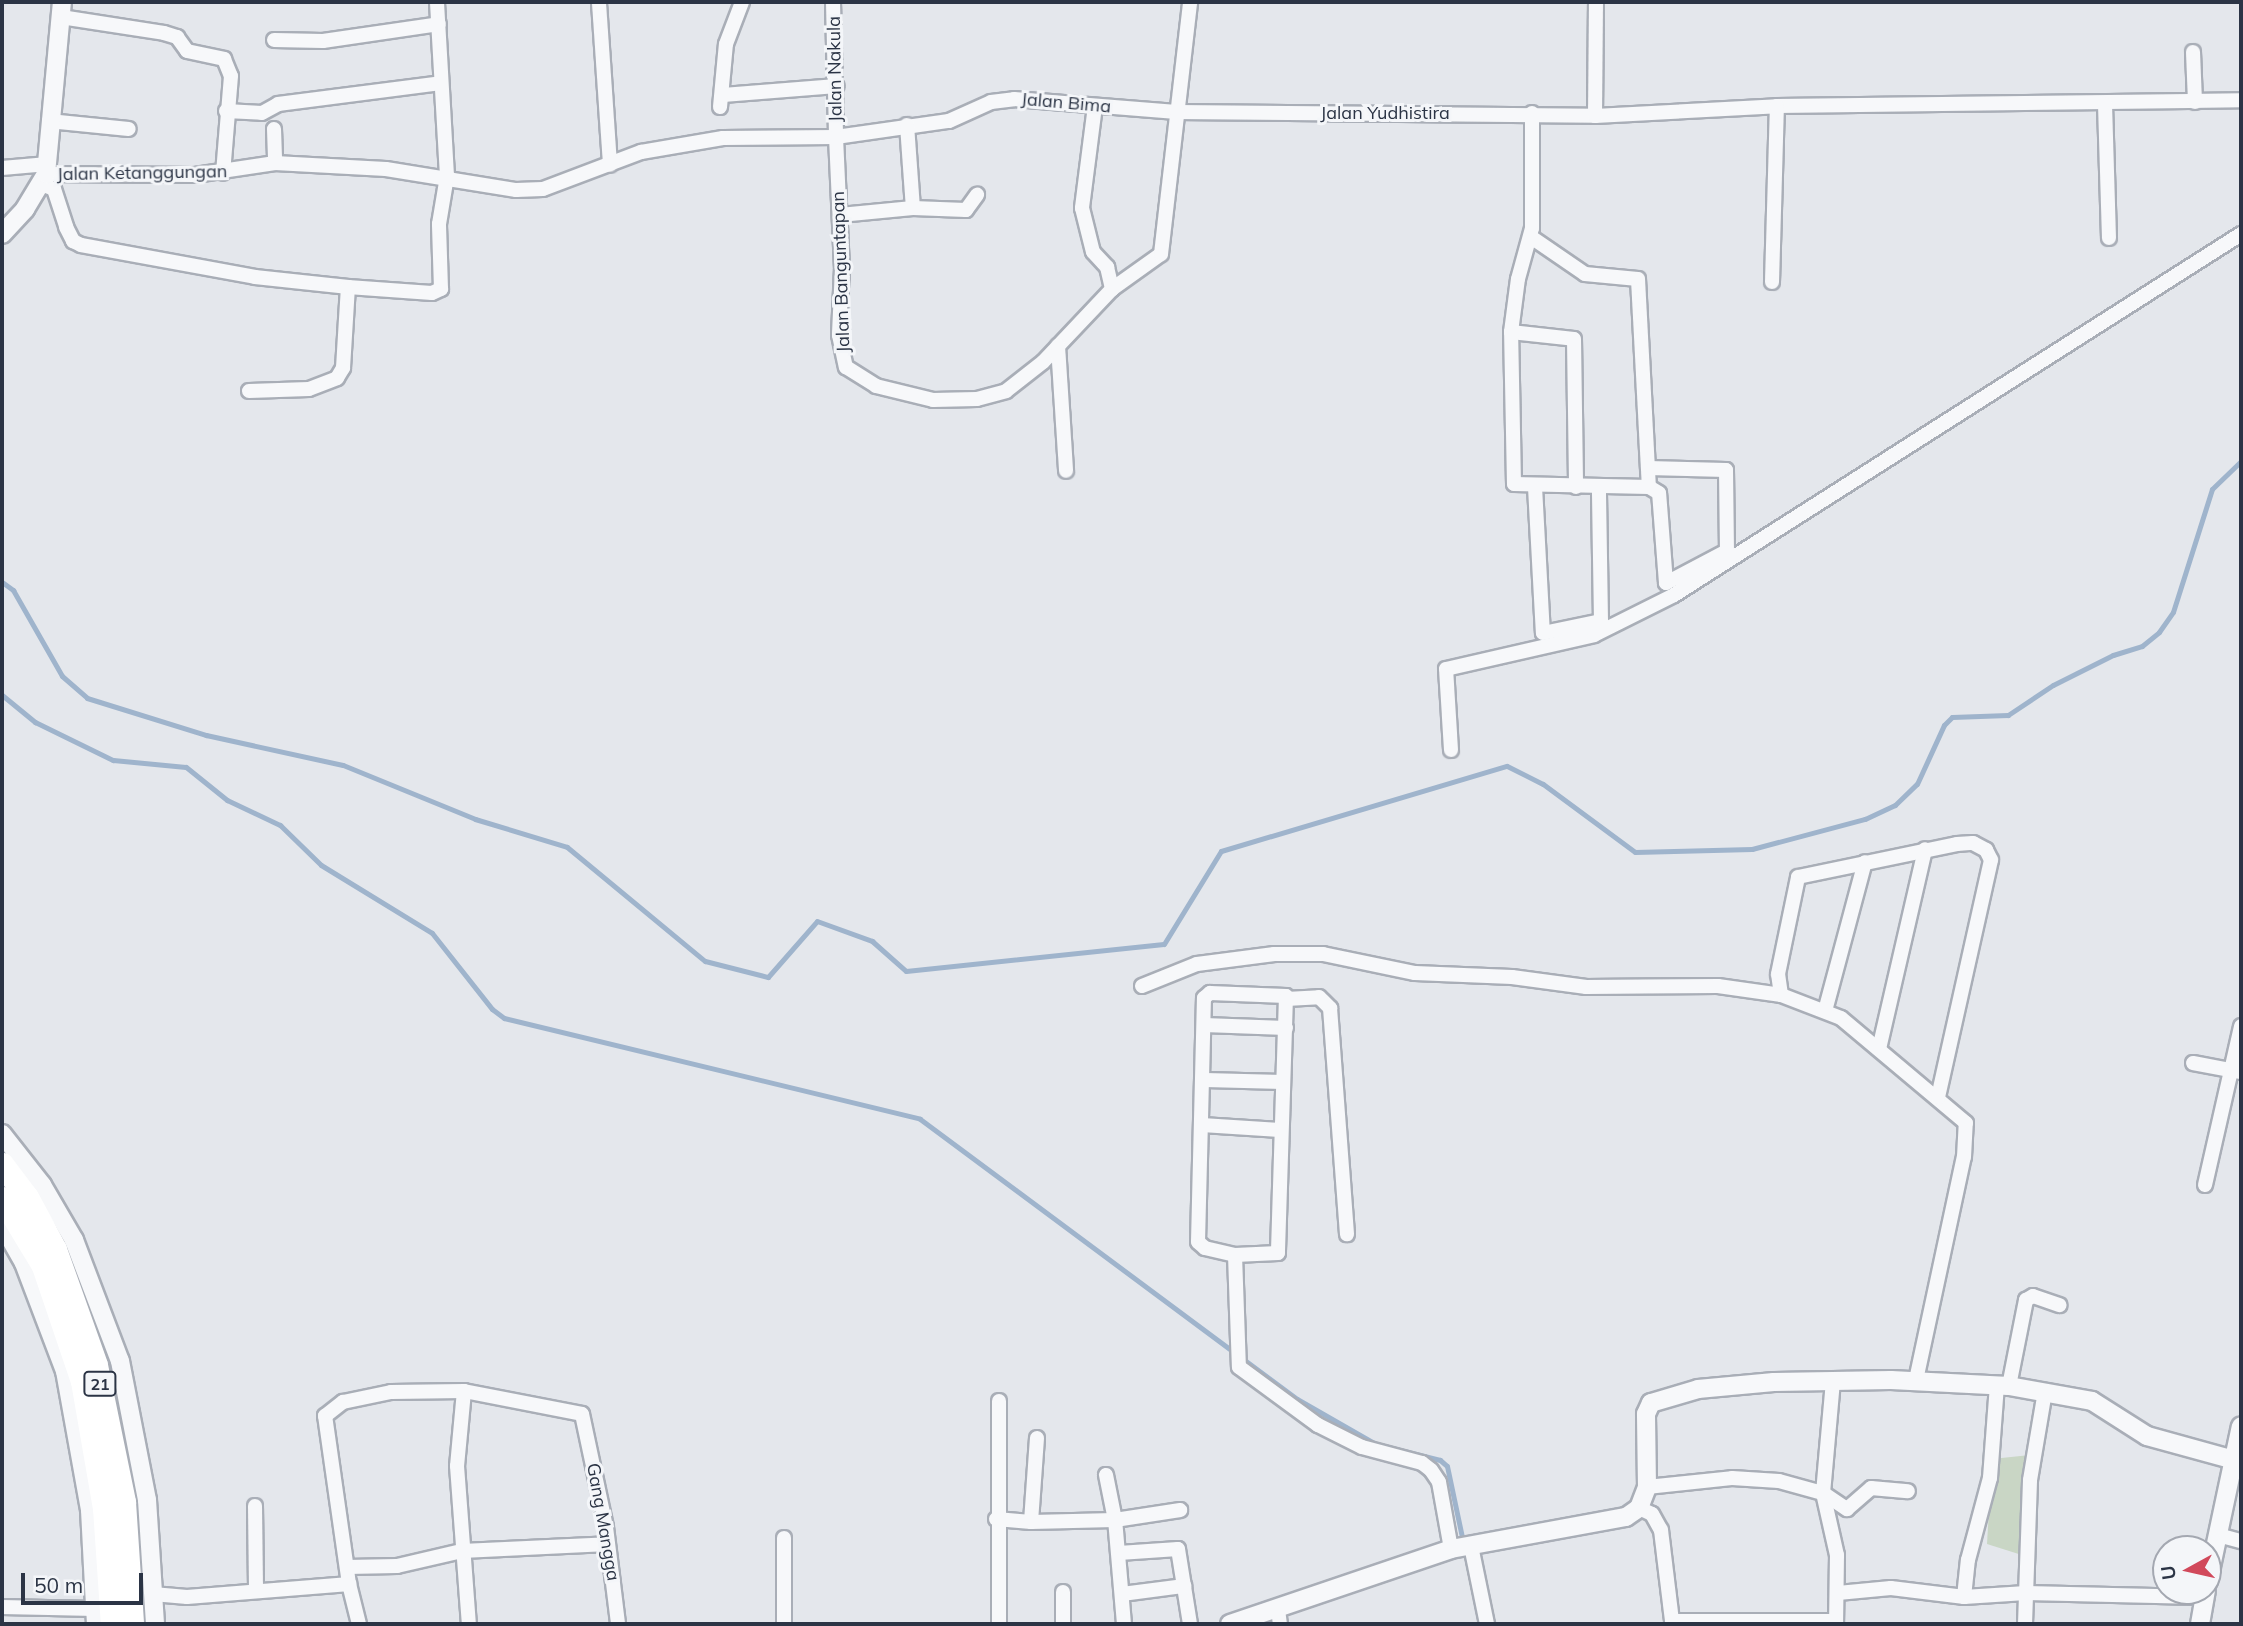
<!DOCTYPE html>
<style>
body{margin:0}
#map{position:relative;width:2243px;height:1626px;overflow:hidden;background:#e4e7ec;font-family:Mulish,sans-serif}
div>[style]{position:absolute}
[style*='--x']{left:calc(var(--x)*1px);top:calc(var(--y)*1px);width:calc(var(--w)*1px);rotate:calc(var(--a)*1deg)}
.green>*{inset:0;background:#c9d6c5}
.stream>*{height:5px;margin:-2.5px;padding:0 2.5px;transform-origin:2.5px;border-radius:2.5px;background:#9fb4cc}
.roads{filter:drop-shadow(2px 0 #a9aeb7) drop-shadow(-2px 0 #a9aeb7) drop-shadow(0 2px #a9aeb7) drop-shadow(0 -2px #a9aeb7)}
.minor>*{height:14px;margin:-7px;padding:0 7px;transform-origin:7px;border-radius:7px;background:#f7f8fa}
.tertiary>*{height:18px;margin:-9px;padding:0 9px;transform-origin:9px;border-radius:9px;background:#f7f8fa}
.trunk>*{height:23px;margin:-11.5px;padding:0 11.5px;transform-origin:11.5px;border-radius:11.5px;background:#fff}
span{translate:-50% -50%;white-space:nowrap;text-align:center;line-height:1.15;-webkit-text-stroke:6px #f4f6f9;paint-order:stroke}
.shield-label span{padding:2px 5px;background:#f4f6f9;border:2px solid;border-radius:5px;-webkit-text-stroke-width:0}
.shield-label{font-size:16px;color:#2b3445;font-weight:700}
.street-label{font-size:18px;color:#2b3445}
.frame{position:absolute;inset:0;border:4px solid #2b3445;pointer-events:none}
.north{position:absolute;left:2152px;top:1535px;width:70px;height:70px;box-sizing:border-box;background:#f4f6f9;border:2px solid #a4a8b1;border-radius:50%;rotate:262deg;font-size:19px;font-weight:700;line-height:28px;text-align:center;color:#2b3445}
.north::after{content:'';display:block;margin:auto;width:24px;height:32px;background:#d1495b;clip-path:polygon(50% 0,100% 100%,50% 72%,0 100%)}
.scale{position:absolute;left:21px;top:1573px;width:122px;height:32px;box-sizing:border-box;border:4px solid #2b3445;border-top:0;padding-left:9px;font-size:21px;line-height:24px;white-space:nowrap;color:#2b3445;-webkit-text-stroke:5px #f4f6f9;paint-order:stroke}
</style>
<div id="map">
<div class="green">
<i style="clip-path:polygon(2030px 1455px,2025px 1556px,1987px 1544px,1992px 1459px)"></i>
</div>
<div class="stream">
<i style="--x:2;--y:582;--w:14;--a:36"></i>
<i style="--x:13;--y:590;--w:99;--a:60.3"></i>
<i style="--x:62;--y:676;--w:33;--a:41"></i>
<i style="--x:87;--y:698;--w:125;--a:17.3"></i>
<i style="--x:206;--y:735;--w:140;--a:12.4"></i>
<i style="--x:343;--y:765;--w:143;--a:22.2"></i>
<i style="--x:475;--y:819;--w:96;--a:16.9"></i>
<i style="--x:567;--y:847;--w:179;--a:39.6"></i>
<i style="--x:705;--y:961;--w:65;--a:14.3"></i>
<i style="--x:768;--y:977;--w:74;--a:-48.8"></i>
<i style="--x:817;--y:921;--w:59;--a:20"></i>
<i style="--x:872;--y:941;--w:45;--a:41.4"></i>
<i style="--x:906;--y:971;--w:259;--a:-6"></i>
<i style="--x:1164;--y:944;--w:109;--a:-58.5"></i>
<i style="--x:1221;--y:851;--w:298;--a:-16.6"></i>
<i style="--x:1507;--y:766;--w:40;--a:26.6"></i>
<i style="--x:1543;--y:784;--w:114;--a:36.5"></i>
<i style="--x:1635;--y:852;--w:117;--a:-1.5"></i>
<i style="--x:1752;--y:849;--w:117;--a:-14.9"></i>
<i style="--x:1865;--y:819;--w:33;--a:-25"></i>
<i style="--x:1895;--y:805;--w:30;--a:-44"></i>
<i style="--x:1917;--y:784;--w:65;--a:-65.4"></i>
<i style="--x:1944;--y:725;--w:11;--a:-45"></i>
<i style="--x:1952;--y:717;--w:56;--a:-2"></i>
<i style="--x:2008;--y:715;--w:54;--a:-33.7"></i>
<i style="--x:2053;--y:685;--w:67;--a:-26.6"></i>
<i style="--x:2113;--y:655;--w:30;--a:-17"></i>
<i style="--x:2142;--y:646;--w:22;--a:-39"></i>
<i style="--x:2159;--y:632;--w:24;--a:-55"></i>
<i style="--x:2173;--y:612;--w:129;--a:-72.4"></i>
<i style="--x:2212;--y:489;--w:40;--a:-44"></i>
<i style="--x:2;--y:695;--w:43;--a:39.3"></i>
<i style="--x:35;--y:722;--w:87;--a:26"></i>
<i style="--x:113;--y:760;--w:73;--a:5.5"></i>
<i style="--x:186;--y:767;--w:53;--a:38.8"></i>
<i style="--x:227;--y:800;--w:59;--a:25.3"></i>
<i style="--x:280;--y:825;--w:57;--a:44.3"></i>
<i style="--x:321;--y:865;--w:130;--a:31.5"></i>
<i style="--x:432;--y:933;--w:97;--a:51.7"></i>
<i style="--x:492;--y:1009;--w:15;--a:37"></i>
<i style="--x:504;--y:1018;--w:428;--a:13.6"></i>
<i style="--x:920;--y:1119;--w:470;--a:36.6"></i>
<i style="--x:1297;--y:1399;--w:91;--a:29.7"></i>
<i style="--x:1376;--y:1444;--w:66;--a:14"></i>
<i style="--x:1440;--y:1460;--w:9;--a:41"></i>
<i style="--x:1447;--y:1466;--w:155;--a:78.1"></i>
</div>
<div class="roads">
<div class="minor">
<i style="--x:833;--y:2;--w:135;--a:88.7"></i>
<i style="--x:836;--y:137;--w:114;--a:-8.1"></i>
<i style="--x:949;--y:121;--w:46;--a:-24.3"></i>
<i style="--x:991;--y:102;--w:23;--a:-7"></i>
<i style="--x:1014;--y:99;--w:163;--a:4.6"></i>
<i style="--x:1176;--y:112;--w:419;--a:0.5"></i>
<i style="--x:1595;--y:116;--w:182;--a:-3.1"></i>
<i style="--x:1777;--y:106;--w:464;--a:-0.7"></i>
<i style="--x:599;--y:3;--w:162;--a:86.1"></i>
<i style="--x:61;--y:17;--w:104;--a:8.8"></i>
<i style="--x:164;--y:33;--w:14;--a:17"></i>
<i style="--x:177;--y:37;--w:17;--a:54"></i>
<i style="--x:187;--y:51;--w:38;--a:12"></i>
<i style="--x:224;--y:59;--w:18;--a:68"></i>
<i style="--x:231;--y:76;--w:97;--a:94.7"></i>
<i style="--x:274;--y:40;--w:49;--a:1.2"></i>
<i style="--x:323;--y:41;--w:117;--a:-8.3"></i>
<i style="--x:2193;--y:52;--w:50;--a:87.7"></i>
<i style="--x:723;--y:95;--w:114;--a:-4.5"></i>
<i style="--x:2105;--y:104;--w:134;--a:88.3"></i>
<i style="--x:1095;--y:106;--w:103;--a:97.3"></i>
<i style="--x:1082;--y:208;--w:45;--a:76"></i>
<i style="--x:1093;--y:252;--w:21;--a:47"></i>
<i style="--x:1107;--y:267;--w:23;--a:77"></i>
<i style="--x:720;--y:107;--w:63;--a:-84.6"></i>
<i style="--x:726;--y:44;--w:45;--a:-69.1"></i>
<i style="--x:226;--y:111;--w:36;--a:3"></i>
<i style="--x:262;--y:113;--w:18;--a:-29"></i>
<i style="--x:278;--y:104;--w:164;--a:-7.3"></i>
<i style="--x:1595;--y:116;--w:114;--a:-89.5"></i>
<i style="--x:49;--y:121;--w:80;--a:5.7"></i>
<i style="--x:907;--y:125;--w:83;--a:85.9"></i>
<i style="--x:274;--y:129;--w:34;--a:88"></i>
<i style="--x:2;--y:168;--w:46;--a:-5"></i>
<i style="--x:46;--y:174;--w:149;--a:0.4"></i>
<i style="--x:195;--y:175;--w:81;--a:-8.5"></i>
<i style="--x:275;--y:163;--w:111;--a:3.1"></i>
<i style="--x:386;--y:169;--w:132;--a:9.2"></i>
<i style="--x:516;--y:190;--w:27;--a:-2"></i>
<i style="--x:543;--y:189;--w:105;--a:-20.7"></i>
<i style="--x:641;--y:152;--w:83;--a:-9.7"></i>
<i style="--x:723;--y:138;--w:113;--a:-0.5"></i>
<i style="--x:836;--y:137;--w:131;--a:87.4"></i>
<i style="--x:842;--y:268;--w:67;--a:92.6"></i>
<i style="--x:839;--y:335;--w:33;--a:78"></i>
<i style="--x:846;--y:367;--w:36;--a:32"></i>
<i style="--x:876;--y:386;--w:59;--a:13.8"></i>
<i style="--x:933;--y:400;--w:44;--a:-1.3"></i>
<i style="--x:977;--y:399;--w:30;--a:-15"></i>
<i style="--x:1006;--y:391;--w:47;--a:-38.1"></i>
<i style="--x:1043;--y:362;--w:100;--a:-46.6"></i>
<i style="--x:1112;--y:289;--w:60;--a:-35.5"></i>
<i style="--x:1161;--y:254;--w:254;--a:-83.4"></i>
<i style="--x:41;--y:184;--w:14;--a:21"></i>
<i style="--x:54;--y:189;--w:40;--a:72"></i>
<i style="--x:66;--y:227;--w:16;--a:63"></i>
<i style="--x:73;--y:241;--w:9;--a:27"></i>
<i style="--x:81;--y:245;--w:177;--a:10.4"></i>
<i style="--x:255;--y:277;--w:94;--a:6.1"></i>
<i style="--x:840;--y:215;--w:73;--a:-5.5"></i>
<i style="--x:913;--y:208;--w:53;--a:2.2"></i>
<i style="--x:966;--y:210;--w:19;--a:-54"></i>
<i style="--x:1531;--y:237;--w:65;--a:34.4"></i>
<i style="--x:1585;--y:274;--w:53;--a:5.4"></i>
<i style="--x:1638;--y:279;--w:208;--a:87"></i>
<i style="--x:1649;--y:487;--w:135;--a:-178.7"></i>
<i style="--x:1514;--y:484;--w:152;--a:-91.1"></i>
<i style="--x:1511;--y:332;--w:53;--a:-82.5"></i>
<i style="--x:1518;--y:279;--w:53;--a:-74.6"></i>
<i style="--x:1532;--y:228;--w:115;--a:-90"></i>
<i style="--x:1772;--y:282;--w:176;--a:-88.4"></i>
<i style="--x:1511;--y:332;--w:63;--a:6.3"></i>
<i style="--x:1574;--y:339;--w:148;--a:89.2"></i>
<i style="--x:1058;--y:346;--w:125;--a:86.3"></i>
<i style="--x:249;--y:391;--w:60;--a:-1.9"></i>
<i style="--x:309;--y:389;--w:30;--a:-21"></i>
<i style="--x:337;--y:378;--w:12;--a:-59"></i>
<i style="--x:343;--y:368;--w:81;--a:-86.5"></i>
<i style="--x:348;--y:287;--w:84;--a:4.1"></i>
<i style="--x:432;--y:293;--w:10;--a:-24"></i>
<i style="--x:441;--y:289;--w:65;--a:-91.8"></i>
<i style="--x:439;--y:224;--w:49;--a:-80.5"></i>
<i style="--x:447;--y:176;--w:174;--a:-93.3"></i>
<i style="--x:1648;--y:468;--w:78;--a:1.5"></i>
<i style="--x:1726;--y:470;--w:81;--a:89.3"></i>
<i style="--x:1727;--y:551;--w:69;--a:152.3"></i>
<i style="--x:1666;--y:583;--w:90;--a:-94.4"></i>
<i style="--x:1659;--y:493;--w:12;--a:-149"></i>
<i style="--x:1535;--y:487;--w:146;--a:86.9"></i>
<i style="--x:1543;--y:633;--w:59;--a:-11.7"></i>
<i style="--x:1601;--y:621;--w:134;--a:-90.9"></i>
<i style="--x:1451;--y:750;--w:81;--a:-93.5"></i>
<i style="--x:1446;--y:669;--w:152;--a:-12.9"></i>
<i style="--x:1594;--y:635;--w:89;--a:-26.6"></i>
<i style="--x:1674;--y:595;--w:672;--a:-32.48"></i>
<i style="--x:1142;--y:986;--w:59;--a:-21.8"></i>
<i style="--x:1197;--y:964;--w:78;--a:-7.4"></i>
<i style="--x:1274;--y:954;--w:49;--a:0"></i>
<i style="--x:1323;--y:954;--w:94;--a:11.7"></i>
<i style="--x:1415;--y:973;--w:97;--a:2.4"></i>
<i style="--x:1512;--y:977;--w:75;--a:7.7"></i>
<i style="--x:1586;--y:987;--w:132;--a:-0.4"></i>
<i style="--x:1718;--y:986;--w:64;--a:8.1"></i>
<i style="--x:1210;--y:993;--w:76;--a:2.3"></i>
<i style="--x:1286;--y:996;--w:257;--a:91.8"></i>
<i style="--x:1278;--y:1253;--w:43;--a:177.3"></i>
<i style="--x:1235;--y:1255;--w:31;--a:-167"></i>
<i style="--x:1205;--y:1248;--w:9;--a:-139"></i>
<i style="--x:1198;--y:1242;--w:244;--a:-88.6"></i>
<i style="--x:1204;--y:998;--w:8;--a:-40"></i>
<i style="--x:1286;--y:999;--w:33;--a:-3"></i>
<i style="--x:1319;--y:997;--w:16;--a:45"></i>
<i style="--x:1330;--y:1008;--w:227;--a:85.7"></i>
<i style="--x:1825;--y:1011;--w:154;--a:-75"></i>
<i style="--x:1204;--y:1025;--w:82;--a:2.1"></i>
<i style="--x:1879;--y:1049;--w:205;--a:-77"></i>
<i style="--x:2193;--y:1063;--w:49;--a:10.6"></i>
<i style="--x:1205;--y:1080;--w:78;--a:1.5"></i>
<i style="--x:1202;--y:1125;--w:78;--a:3.7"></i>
<i style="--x:2205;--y:1185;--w:163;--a:-77.2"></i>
<i style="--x:1235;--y:1255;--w:112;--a:88"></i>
<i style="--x:1239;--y:1367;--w:98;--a:36.3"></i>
<i style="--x:1318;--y:1425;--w:49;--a:26.6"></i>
<i style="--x:1362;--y:1447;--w:62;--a:14.9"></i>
<i style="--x:1422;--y:1463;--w:11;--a:38"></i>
<i style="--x:1431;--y:1470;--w:14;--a:56"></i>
<i style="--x:1439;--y:1482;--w:68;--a:79.8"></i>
<i style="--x:1916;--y:1380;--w:228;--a:-77.9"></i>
<i style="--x:1964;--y:1157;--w:34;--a:-87"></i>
<i style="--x:1966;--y:1123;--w:163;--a:-140"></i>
<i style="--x:1841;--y:1018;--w:64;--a:-159"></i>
<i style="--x:1781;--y:995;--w:21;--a:-98"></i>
<i style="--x:1778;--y:974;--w:99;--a:-78.3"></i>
<i style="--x:1798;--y:877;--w:162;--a:-11.7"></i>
<i style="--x:1957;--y:844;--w:16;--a:-4"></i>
<i style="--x:1973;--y:843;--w:15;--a:28"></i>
<i style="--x:1986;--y:850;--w:11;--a:63"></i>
<i style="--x:1991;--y:860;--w:243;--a:102.6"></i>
<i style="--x:1833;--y:1381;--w:112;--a:95.1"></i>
<i style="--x:1823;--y:1493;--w:29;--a:34"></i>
<i style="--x:1847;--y:1509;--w:32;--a:-41"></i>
<i style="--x:1871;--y:1488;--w:37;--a:5"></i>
<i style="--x:2009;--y:1386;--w:88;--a:-78.8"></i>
<i style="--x:2026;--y:1300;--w:8;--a:-30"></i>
<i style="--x:2033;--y:1296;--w:28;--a:19"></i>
<i style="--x:464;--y:1391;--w:75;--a:95.3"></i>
<i style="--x:457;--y:1466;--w:158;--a:85.7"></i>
<i style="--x:999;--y:1401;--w:223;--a:90"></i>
<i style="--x:1037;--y:1438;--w:84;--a:94.1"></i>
<i style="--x:1031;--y:1522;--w:84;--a:-1.4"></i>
<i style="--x:1115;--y:1520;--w:46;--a:-101.3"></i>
<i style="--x:1647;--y:1487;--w:85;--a:-6"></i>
<i style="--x:1732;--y:1478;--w:47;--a:3.7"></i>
<i style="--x:1779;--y:1481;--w:46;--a:15.3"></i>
<i style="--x:1823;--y:1493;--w:64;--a:77.3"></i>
<i style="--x:1837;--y:1555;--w:69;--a:90.8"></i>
<i style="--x:255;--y:1506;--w:85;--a:89.3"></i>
<i style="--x:1639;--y:1508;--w:14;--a:25"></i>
<i style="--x:1652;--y:1514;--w:18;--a:61"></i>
<i style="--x:1661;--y:1530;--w:92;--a:83.1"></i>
<i style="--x:1672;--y:1621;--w:164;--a:0"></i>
<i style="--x:996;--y:1519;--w:35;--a:5"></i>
<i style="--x:2218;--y:1535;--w:24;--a:15"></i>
<i style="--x:1471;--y:1546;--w:80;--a:78.4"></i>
<i style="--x:1119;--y:1553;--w:59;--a:-3.9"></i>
<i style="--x:1178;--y:1549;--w:76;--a:80.9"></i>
<i style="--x:347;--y:1567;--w:50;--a:-1.1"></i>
<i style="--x:397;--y:1566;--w:67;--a:-13"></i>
<i style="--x:462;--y:1551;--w:146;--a:-2.7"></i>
<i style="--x:1063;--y:1592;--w:32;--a:90"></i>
<i style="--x:1838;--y:1593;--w:53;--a:-5.4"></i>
<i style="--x:1891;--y:1588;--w:74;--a:7"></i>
<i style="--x:1964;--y:1597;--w:62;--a:-3.7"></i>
<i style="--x:2026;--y:1593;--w:179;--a:1.3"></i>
<i style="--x:153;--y:1594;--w:34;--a:5"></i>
<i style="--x:187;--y:1597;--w:163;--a:-4.6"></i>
<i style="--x:1122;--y:1594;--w:63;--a:-7.4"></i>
<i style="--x:1964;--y:1597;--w:37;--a:-84"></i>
<i style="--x:1968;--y:1560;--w:85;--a:-75"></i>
<i style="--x:1990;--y:1478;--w:93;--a:-85.7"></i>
<i style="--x:2;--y:1607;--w:93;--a:1.2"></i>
<i style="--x:1278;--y:1610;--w:14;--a:82"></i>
<i style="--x:359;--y:1624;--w:41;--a:-104"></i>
<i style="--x:349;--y:1584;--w:170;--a:-98.1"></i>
<i style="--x:325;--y:1416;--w:23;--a:-38"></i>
<i style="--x:343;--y:1402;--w:49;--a:-11.8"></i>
<i style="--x:391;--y:1392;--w:73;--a:-0.8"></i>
<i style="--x:464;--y:1391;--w:120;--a:11"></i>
<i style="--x:582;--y:1414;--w:116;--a:78"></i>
<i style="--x:606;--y:1527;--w:98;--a:82.9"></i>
<i style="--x:784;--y:1624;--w:86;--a:-90"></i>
<i style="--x:1124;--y:1624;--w:104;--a:-94.9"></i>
<i style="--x:1115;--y:1520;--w:66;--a:-8.7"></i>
<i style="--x:2025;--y:1624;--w:144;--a:-88"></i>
<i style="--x:2030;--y:1480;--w:90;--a:-80.4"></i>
</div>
<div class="tertiary">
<i style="--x:2;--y:234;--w:34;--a:-47"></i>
<i style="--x:25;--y:209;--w:41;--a:-59"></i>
<i style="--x:46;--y:174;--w:173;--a:-84.7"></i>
<i style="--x:2;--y:1134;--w:65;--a:51.9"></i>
<i style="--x:42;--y:1185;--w:64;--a:59.8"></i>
<i style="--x:74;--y:1240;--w:129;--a:69.2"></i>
<i style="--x:120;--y:1361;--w:142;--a:79"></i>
<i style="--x:147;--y:1500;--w:124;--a:86.3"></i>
<i style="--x:2;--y:1224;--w:45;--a:60.6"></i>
<i style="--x:24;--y:1263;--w:116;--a:69.2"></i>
<i style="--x:65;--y:1371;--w:141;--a:79.8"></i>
<i style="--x:90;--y:1510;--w:114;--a:87"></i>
<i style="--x:2208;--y:1581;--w:158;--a:-78"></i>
<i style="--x:1230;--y:1624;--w:233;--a:-18.7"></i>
<i style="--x:1451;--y:1549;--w:178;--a:-10.4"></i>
<i style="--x:1626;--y:1517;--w:16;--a:-35"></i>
<i style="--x:1639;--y:1508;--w:22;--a:-69"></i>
<i style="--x:1647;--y:1487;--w:73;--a:-90.8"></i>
<i style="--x:1646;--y:1414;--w:12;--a:-66"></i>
<i style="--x:1651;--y:1403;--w:49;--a:-16.6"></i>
<i style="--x:1698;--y:1389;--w:76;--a:-5.3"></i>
<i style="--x:1774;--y:1382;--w:117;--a:-1"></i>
<i style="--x:1891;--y:1380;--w:118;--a:2.9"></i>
<i style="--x:2009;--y:1386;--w:84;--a:10.2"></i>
<i style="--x:2092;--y:1401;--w:65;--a:32.5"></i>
<i style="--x:2147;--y:1436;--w:90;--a:15.4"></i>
<i style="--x:2200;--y:1624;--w:34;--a:-80"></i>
</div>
<div class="trunk">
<i style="--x:2;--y:1164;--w:41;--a:52.9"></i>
<i style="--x:27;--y:1197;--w:59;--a:61.7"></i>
<i style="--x:55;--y:1249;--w:123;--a:70.5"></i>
<i style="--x:96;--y:1365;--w:140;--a:78.4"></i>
<i style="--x:124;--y:1502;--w:122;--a:86.2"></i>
<i style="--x:2;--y:1198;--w:79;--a:58.9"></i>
<i style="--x:43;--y:1266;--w:121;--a:71.3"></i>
<i style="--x:82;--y:1381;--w:129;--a:80.2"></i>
<i style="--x:104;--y:1508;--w:116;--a:86.1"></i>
</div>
</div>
<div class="shield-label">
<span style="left:100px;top:1384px">21</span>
</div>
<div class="street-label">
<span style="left:835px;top:69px;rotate:-91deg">Jalan Nakula</span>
<span style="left:1066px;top:103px;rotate:5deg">Jalan Bima</span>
<span style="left:1385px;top:113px">Jalan Yudhistira</span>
<span style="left:142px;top:173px;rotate:-1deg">Jalan Ketanggungan</span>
<span style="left:841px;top:272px;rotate:-92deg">Jalan Banguntapan</span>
<span style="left:603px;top:1522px;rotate:80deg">Gang Mangga</span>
</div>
<div class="frame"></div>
<div class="north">U</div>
<div class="scale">50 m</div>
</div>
